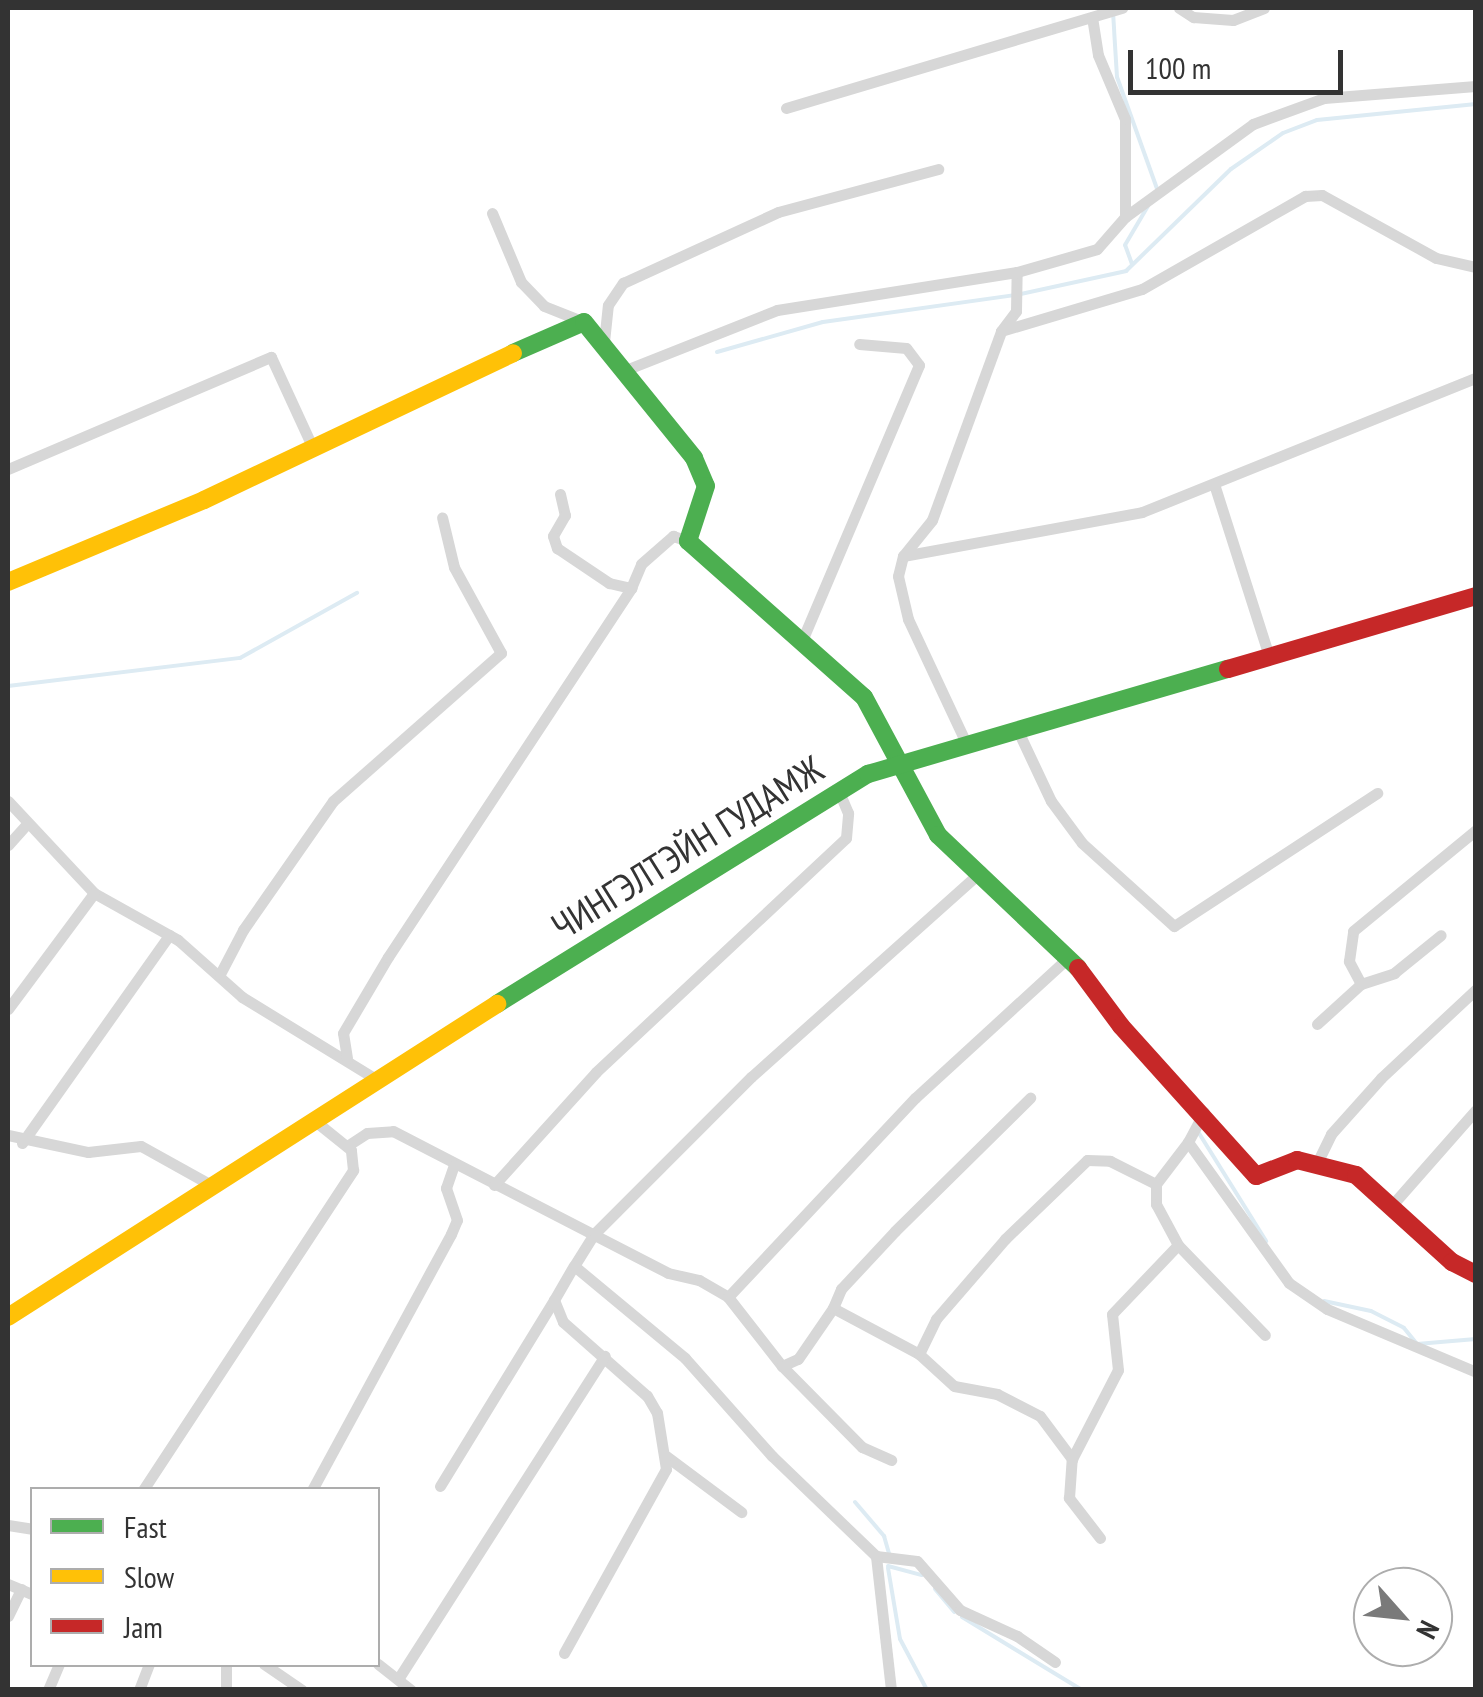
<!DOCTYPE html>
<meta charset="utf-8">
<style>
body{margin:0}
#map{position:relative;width:1483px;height:1697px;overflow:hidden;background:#fff;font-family:"PT Sans Narrow",sans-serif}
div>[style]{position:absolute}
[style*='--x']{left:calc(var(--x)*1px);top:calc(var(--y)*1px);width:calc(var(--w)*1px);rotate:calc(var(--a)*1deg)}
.stream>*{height:4px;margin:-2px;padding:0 2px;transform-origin:2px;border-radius:2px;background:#ddebf3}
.street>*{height:11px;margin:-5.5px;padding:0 5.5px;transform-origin:5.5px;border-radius:5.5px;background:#d7d7d7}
.fast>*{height:18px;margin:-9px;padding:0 9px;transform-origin:9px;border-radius:9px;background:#4caf50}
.slow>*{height:18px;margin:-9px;padding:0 9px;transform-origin:9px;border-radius:9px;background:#ffc107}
.jam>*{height:18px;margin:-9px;padding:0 9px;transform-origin:9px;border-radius:9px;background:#c62828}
span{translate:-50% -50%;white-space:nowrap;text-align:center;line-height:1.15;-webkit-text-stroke:10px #fff;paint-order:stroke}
.street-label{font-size:38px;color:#333}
.frame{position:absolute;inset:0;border:10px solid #333;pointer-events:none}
.legend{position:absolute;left:30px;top:1487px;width:350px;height:180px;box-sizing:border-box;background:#fff;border:2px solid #adadad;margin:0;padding:12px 18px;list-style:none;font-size:30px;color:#333}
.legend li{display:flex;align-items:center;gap:20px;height:50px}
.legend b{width:50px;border:2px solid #adadad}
.north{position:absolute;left:1353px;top:1567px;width:100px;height:100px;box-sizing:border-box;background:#fff;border:2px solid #adadad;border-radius:50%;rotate:117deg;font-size:28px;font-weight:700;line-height:40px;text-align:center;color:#333}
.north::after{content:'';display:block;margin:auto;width:35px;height:45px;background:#7a7a7a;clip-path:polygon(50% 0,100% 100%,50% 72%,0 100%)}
.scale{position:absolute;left:1128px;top:50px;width:215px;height:45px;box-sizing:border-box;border:5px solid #333;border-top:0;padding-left:12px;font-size:30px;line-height:35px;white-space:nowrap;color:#333;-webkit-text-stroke:8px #fff;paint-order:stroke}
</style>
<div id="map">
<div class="stream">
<i style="--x:1113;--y:12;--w:65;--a:86.5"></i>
<i style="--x:1117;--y:77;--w:119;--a:70.3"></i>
<i style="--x:1132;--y:264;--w:20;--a:-110"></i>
<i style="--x:1125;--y:245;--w:45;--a:-59.5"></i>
<i style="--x:717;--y:352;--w:110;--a:-15.8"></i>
<i style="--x:823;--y:322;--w:195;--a:-8"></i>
<i style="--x:1016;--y:295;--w:113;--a:-12.3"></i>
<i style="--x:1126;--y:271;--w:146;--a:-44.2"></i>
<i style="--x:1231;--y:169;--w:63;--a:-34.7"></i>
<i style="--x:1283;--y:133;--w:36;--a:-21"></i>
<i style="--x:1317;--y:120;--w:160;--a:-5.7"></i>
<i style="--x:8;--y:686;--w:234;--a:-6.9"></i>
<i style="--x:240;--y:658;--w:134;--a:-29.1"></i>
<i style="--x:1197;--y:1130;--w:131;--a:58.1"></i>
<i style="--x:1324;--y:1301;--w:48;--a:12"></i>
<i style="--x:1371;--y:1311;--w:37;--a:27"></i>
<i style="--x:1404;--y:1328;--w:21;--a:51"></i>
<i style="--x:1417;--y:1344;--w:59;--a:-4.8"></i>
<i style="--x:855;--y:1502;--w:45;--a:49.5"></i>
<i style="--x:884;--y:1536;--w:19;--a:74"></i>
<i style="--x:888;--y:1566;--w:35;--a:15"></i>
<i style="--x:888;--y:1568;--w:72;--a:80.4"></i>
<i style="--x:900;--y:1639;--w:58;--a:62.1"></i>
<i style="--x:935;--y:1589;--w:30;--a:50"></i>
<i style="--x:962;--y:1617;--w:140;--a:31.3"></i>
</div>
<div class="street">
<i style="--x:1179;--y:8;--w:17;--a:33"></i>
<i style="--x:1193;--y:17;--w:40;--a:4.3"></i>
<i style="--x:1233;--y:20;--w:33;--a:-21"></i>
<i style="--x:786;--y:108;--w:351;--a:-16.6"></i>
<i style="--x:492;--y:213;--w:75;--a:67.2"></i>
<i style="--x:521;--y:282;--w:33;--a:46"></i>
<i style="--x:544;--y:306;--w:43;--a:21.8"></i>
<i style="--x:1125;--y:217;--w:158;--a:-36"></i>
<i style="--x:1253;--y:124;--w:76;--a:-20.1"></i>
<i style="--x:1324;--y:98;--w:152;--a:-4.5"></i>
<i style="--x:1001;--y:331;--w:25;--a:-53"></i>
<i style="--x:1016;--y:311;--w:39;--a:-89"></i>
<i style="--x:1017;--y:272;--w:83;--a:-16"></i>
<i style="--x:1097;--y:249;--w:43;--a:-48.8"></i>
<i style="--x:1125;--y:217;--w:98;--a:-90"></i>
<i style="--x:1125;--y:119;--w:69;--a:-112.9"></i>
<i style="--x:1098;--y:55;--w:38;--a:-99"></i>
<i style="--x:604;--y:342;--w:37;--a:-84"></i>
<i style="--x:608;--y:305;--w:27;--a:-56"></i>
<i style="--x:623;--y:283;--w:170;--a:-24.6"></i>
<i style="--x:778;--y:212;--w:166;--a:-15"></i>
<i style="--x:628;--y:369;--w:160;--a:-21.6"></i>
<i style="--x:777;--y:310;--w:243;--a:-9"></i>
<i style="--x:8;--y:469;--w:286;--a:-23.1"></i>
<i style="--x:271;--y:357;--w:98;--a:65.3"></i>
<i style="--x:1215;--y:487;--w:181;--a:72.3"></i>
<i style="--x:560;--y:494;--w:22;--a:77"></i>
<i style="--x:565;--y:515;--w:24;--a:120"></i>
<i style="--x:553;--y:536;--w:13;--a:72"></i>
<i style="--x:557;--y:548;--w:63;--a:33.9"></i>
<i style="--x:609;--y:583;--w:23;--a:13"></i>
<i style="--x:631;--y:588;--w:26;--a:-67"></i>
<i style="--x:641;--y:564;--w:43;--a:-41.2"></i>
<i style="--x:673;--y:536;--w:16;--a:18"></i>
<i style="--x:903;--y:556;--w:243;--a:-10.4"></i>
<i style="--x:1142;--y:512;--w:360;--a:-21.9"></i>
<i style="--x:801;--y:643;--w:302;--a:-67"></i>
<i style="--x:919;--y:365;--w:21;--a:-127"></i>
<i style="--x:906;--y:348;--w:47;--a:-175.1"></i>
<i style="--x:1018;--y:731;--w:77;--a:64.8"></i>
<i style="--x:1051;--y:801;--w:52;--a:53.6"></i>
<i style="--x:1082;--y:843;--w:124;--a:42.1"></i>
<i style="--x:1174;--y:926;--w:243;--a:-33.2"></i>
<i style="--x:967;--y:745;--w:139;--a:-115.1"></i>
<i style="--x:908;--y:619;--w:44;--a:-103.1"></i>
<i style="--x:898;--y:576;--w:21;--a:-76"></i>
<i style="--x:903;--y:556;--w:46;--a:-51.1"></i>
<i style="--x:932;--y:520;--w:201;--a:-69.9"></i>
<i style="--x:1001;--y:331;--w:147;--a:-16.6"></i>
<i style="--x:1142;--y:289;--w:188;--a:-29.7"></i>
<i style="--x:1305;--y:196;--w:17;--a:-3"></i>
<i style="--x:1322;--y:195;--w:130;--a:28.9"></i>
<i style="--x:1436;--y:258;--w:41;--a:12.7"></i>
<i style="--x:8;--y:801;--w:126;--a:46.9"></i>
<i style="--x:94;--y:893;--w:96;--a:29.2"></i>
<i style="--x:178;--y:940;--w:86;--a:41.7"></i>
<i style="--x:242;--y:997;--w:161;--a:31.5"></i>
<i style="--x:8;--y:845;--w:28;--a:-48"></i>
<i style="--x:220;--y:974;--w:50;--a:-62.4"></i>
<i style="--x:243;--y:930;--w:157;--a:-55.1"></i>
<i style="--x:333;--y:801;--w:224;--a:-41.4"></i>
<i style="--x:501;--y:653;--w:98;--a:-118.7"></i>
<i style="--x:454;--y:567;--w:51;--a:-103.5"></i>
<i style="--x:1361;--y:984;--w:26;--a:-118"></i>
<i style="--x:1349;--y:961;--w:30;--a:-82"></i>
<i style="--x:1353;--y:931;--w:159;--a:-39.4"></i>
<i style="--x:8;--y:1009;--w:144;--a:-53.4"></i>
<i style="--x:1317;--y:1024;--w:59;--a:-42.3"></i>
<i style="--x:1361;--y:984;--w:35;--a:-18"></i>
<i style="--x:1394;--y:973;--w:60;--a:-39"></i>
<i style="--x:347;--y:1058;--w:25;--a:-99"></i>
<i style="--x:343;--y:1033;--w:88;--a:-59.4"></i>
<i style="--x:388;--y:957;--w:442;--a:-56.6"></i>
<i style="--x:1204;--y:1112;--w:34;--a:118"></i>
<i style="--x:1188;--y:1142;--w:173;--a:54.4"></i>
<i style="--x:1289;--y:1283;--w:46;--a:34.4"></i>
<i style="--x:1327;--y:1309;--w:162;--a:22.9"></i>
<i style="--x:8;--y:1135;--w:82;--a:12"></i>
<i style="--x:88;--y:1152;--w:53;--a:-6.5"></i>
<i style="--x:141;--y:1146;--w:82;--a:29.1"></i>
<i style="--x:1188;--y:1142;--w:53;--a:127.3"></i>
<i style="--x:1156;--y:1184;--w:20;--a:90"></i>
<i style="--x:1156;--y:1204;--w:47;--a:61.8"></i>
<i style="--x:1178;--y:1245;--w:125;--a:46"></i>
<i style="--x:22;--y:1143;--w:255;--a:-54.7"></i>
<i style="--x:347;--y:1146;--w:24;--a:-33"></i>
<i style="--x:367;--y:1133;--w:26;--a:-4"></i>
<i style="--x:393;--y:1131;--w:309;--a:27.3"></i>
<i style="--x:668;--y:1273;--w:32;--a:13"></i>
<i style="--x:699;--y:1280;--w:34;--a:30"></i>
<i style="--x:728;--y:1297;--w:88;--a:52"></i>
<i style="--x:782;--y:1366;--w:17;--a:-24"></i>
<i style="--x:798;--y:1359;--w:62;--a:-55.5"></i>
<i style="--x:833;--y:1308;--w:98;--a:28.1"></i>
<i style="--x:919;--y:1354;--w:47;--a:42.4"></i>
<i style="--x:954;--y:1386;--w:44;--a:10.5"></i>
<i style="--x:997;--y:1394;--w:48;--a:27.1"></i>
<i style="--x:1040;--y:1416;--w:54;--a:53.3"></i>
<i style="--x:1317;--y:1163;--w:32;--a:-64"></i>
<i style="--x:1331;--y:1134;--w:75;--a:-48.2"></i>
<i style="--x:1381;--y:1078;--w:130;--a:-43.1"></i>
<i style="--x:494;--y:1185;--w:152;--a:-47.9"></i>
<i style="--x:596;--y:1072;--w:342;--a:-43.1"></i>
<i style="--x:846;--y:838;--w:25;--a:-85"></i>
<i style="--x:848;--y:813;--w:26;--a:-113"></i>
<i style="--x:1393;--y:1204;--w:125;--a:-48.6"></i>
<i style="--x:728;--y:1297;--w:273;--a:-46.8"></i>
<i style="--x:915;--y:1098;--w:210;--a:-42.5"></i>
<i style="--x:833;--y:1308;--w:21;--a:-67"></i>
<i style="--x:841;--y:1289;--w:79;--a:-47"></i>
<i style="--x:895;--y:1231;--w:190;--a:-44.6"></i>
<i style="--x:919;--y:1354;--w:39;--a:-64"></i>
<i style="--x:936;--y:1319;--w:106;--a:-49.2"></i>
<i style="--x:1005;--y:1239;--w:114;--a:-43.9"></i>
<i style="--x:1087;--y:1160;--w:23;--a:2"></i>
<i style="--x:1110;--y:1161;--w:51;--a:26.6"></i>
<i style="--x:782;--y:1366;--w:114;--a:45.4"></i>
<i style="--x:862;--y:1447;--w:32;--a:24"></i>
<i style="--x:666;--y:1456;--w:94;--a:36.7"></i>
<i style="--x:440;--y:1486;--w:218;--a:-58.5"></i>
<i style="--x:143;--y:1490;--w:383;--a:-56.7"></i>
<i style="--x:353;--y:1170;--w:20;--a:-96"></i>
<i style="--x:351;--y:1150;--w:46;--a:-141.1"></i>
<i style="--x:312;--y:1490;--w:291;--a:-61.5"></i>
<i style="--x:451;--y:1234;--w:15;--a:-67"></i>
<i style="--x:457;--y:1220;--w:34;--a:-109"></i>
<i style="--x:446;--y:1188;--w:24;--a:-71"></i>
<i style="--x:8;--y:1525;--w:24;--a:9"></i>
<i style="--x:1100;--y:1538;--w:51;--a:-127.8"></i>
<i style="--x:1069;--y:1498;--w:39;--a:-86"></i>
<i style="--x:1072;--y:1459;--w:100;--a:-62.7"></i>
<i style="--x:1118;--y:1370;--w:56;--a:-96.1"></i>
<i style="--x:1112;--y:1314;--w:95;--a:-46.3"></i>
<i style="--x:876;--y:1556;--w:41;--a:7"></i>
<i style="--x:917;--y:1561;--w:65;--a:48.7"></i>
<i style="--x:960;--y:1610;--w:63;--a:24.5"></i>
<i style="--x:1017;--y:1636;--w:46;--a:34.4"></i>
<i style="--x:8;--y:1584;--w:26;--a:23"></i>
<i style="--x:8;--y:1616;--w:30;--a:-64"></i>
<i style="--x:564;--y:1653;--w:210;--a:-61"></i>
<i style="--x:666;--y:1469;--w:57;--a:-99.1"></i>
<i style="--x:657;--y:1413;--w:20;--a:-120"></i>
<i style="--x:647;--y:1396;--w:112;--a:-138.6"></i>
<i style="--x:563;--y:1322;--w:24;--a:-112"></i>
<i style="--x:554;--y:1300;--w:39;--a:-60"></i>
<i style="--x:226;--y:1664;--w:26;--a:90"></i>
<i style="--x:264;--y:1664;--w:46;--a:34.4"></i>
<i style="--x:378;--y:1664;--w:42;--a:38.2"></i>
<i style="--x:400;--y:1676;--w:380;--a:-57.4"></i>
<i style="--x:48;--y:1690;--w:28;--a:-67"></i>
<i style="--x:139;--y:1690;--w:28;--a:-69"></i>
<i style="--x:891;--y:1690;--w:135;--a:-96.4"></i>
<i style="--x:876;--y:1556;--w:144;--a:-136.1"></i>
<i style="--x:772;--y:1456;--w:131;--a:-131.6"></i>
<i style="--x:685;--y:1358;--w:144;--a:-140.3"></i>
<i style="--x:574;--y:1266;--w:39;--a:-58"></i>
<i style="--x:595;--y:1233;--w:221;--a:-45"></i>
<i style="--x:751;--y:1077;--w:309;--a:-41.8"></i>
</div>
<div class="fast">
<i style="--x:513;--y:353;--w:77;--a:-23.6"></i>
<i style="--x:584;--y:322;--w:175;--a:51"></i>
<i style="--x:694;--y:458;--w:30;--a:67"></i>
<i style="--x:706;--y:486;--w:58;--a:108.1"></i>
<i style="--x:688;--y:541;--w:235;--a:41.6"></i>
<i style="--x:864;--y:697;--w:157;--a:61.8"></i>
<i style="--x:938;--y:835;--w:193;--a:43.5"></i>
<i style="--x:497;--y:1004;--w:437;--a:-31.8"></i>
<i style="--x:868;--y:774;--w:375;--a:-16.3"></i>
</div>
<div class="slow">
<i style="--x:8;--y:582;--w:212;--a:-22.7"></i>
<i style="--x:204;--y:500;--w:342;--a:-25.4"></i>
<i style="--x:8;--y:1317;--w:581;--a:-32.62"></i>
</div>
<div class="jam">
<i style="--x:1228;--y:669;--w:259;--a:-16.4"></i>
<i style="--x:1078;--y:968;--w:72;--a:53.4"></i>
<i style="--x:1121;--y:1026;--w:202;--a:48"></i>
<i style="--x:1256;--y:1176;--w:44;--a:-21.3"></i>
<i style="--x:1297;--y:1160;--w:61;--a:14.3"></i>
<i style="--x:1356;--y:1175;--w:130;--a:42.2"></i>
<i style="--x:1452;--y:1262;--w:27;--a:27"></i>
</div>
<div class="street-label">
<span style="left:687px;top:847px;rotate:-32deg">ЧИНГЭЛТЭЙН ГУДАМЖ</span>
</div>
<div class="frame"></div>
<ul class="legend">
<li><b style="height:12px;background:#4caf50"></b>Fast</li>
<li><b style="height:12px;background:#ffc107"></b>Slow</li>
<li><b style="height:12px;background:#c62828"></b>Jam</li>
</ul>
<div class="north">N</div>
<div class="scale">100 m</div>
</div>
